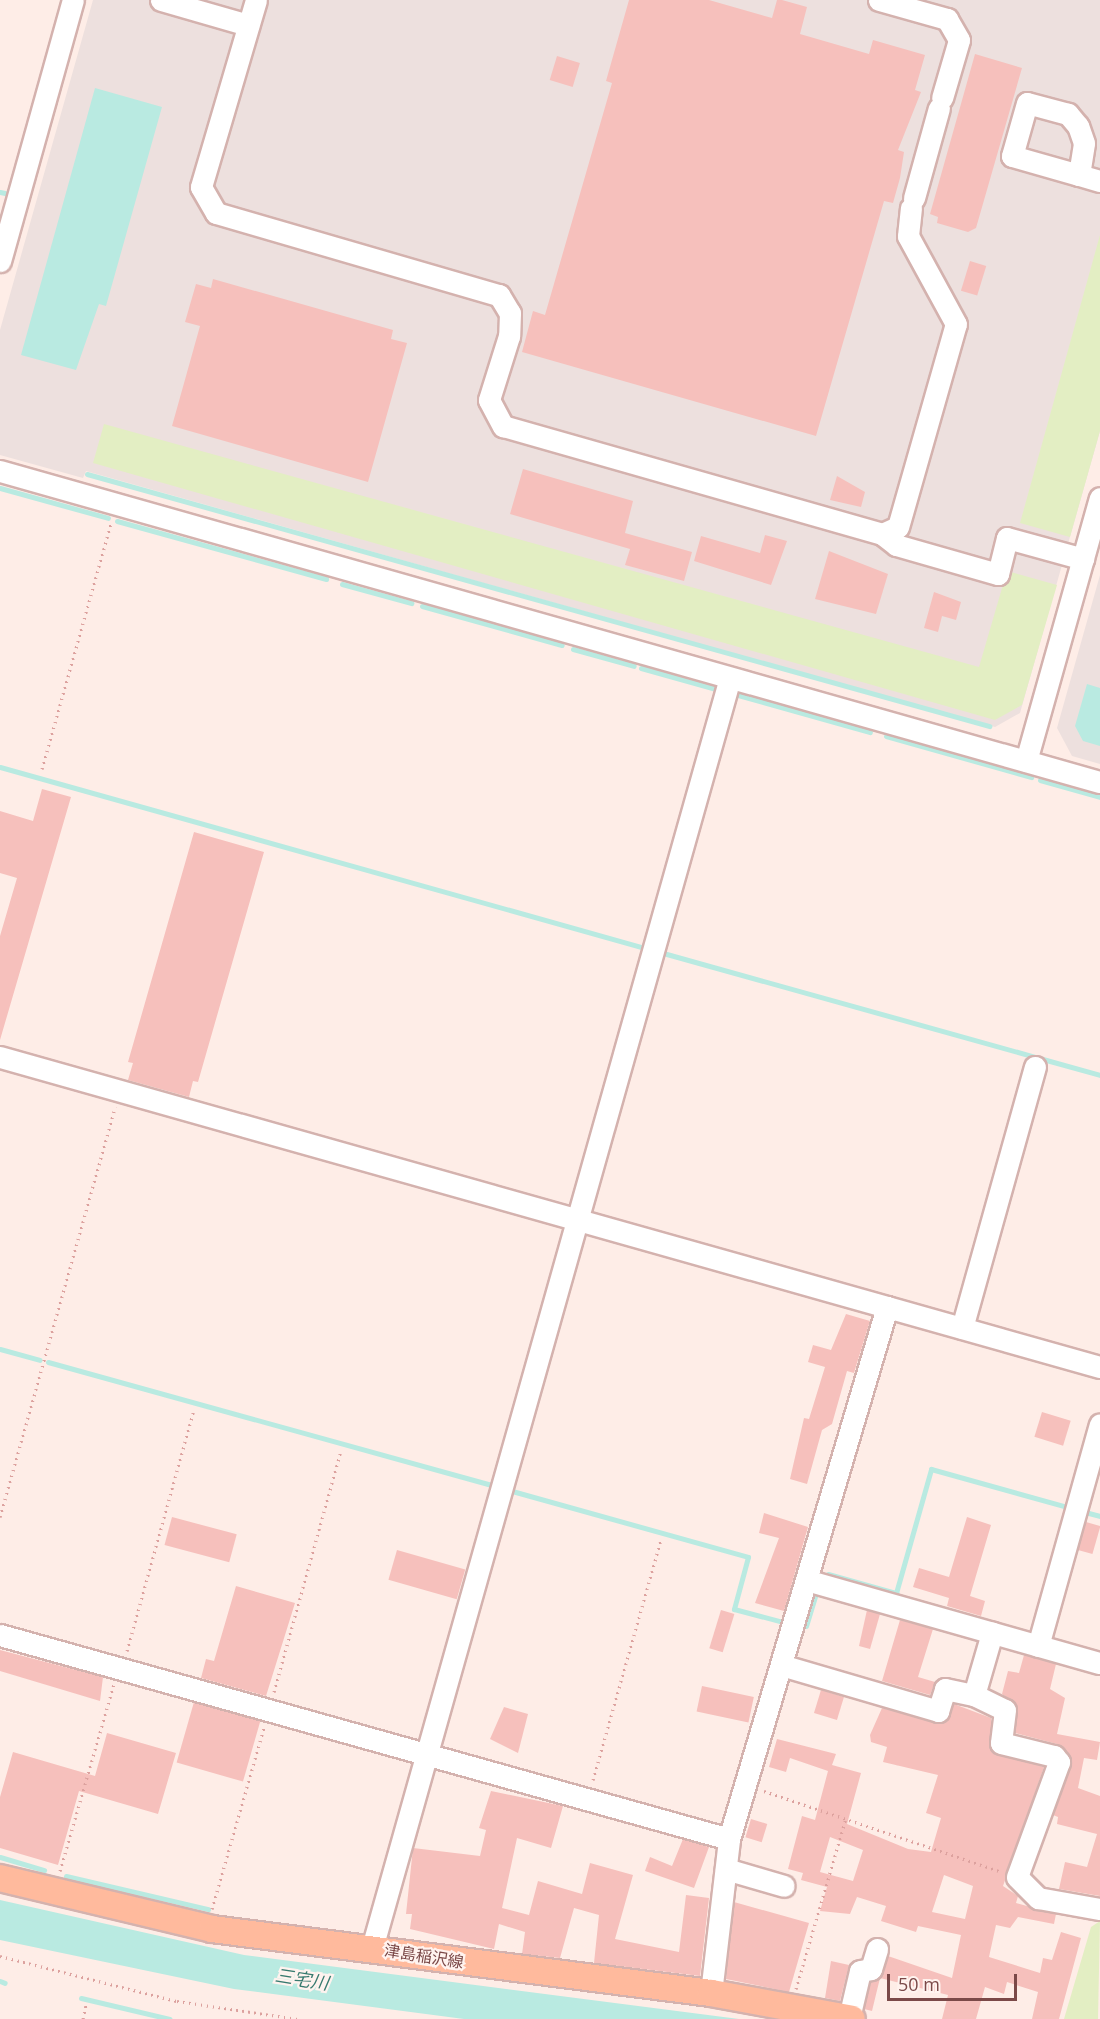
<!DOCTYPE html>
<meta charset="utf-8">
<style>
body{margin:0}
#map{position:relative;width:1100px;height:2019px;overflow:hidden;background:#feede7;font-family:"Open Sans","Noto Sans JP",sans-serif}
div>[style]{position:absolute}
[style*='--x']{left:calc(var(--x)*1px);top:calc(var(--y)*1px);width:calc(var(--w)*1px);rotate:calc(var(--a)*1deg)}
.industrial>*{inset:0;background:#ede0de}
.green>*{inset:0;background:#e3eec3}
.water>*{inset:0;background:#b9eae1}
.stream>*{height:5px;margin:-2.5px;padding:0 2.5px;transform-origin:2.5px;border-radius:2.5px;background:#b9eae1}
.building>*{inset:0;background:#f6c0bc;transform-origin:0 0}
.path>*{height:3px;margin-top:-1.5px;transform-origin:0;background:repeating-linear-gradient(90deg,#dca19e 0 1.5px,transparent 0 6px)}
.roads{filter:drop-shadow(2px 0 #d4b2ae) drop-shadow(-2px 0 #d4b2ae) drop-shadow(0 2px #d4b2ae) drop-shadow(0 -2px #d4b2ae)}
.minor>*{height:21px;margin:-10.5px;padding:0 10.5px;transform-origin:10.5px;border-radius:10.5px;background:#fff}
.major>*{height:26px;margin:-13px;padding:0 13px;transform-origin:13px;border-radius:13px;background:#ffba9d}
span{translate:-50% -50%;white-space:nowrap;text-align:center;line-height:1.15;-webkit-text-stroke:4.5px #fff3ef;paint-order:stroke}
.street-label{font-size:16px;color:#7b4948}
.water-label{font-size:18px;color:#377a6f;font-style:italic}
.scale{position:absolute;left:887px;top:1974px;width:130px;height:27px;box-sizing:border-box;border:3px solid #7b4948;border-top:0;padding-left:8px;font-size:18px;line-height:21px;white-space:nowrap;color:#7b4948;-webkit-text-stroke:4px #fff3ef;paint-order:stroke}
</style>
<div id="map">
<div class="industrial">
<i style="clip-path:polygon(93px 0,1100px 0,1100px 431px,1020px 713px,995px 727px,86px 471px,83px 478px,0 455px,0 330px)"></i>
<i style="clip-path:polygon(1100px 575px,1100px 764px,1072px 756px,1057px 728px)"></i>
</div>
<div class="green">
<i style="clip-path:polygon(1100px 235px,1100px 431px,1070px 537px,1020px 523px)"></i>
<i style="clip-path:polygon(104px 424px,979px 667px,1007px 571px,1057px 585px,1022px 705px,995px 720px,93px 463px)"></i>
<i style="clip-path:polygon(1100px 1921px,1098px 2019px,1064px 2019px,1091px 1927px)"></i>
</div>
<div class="water">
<i style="clip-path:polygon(95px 88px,162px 107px,106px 306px,99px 304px,76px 370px,21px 355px)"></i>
<i style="clip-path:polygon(1087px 684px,1100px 688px,1100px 746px,1083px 741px,1075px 726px)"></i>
<i style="clip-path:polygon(0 1900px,244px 1955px,739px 2019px,464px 2019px,234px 1989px,0 1940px)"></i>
</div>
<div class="stream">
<i style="--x:0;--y:192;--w:5;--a:11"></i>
<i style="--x:87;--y:474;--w:937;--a:15.61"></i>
<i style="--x:0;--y:488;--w:112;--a:15.5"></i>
<i style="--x:117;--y:521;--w:217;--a:15.5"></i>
<i style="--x:342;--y:584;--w:72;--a:15.4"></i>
<i style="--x:422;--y:606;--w:145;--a:15.6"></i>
<i style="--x:573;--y:649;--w:63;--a:15.6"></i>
<i style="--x:641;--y:668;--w:77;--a:15.8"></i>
<i style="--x:738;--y:695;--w:137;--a:15.7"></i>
<i style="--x:886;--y:736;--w:151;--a:15.8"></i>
<i style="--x:0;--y:767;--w:670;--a:15.68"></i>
<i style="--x:1040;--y:780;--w:62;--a:15.8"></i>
<i style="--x:663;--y:953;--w:386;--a:15.6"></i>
<i style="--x:1039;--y:1058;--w:63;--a:15.6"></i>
<i style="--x:0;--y:1349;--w:41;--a:15.4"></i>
<i style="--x:48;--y:1362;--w:464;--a:15.5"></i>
<i style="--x:512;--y:1491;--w:245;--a:15.6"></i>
<i style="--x:748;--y:1557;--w:54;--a:105.1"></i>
<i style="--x:734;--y:1609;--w:55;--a:14.8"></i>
<i style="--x:1081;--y:1511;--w:20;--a:15"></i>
<i style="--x:828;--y:1574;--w:71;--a:15.6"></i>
<i style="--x:896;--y:1593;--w:129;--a:-74.2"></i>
<i style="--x:931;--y:1469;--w:141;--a:15.6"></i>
<i style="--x:806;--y:1626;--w:31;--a:-73"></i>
<i style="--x:0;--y:1857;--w:46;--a:16.5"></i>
<i style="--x:66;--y:1876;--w:146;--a:13.1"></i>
<i style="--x:0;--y:1981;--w:5;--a:22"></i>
<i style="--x:81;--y:1998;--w:91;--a:13.3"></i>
</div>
<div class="building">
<i style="clip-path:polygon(629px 0,709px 0,772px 18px,777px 0,782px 0,807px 7px,800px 34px,869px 54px,873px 40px,925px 55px,915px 90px,921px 92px,898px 150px,904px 152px,900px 178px,893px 203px,884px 201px,816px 436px,522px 352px,533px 311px,545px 315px,612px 83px,606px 81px)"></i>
<i style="clip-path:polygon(975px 54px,1022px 68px,976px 228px,968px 232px,937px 223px,938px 217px,930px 214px)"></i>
<i style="left:557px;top:56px;width:24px;height:25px;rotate:17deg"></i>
<i style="left:970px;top:261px;width:17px;height:31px;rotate:17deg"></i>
<i style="clip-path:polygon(213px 279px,393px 330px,391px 339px,407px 343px,368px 482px,172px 426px,200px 326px,185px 322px,196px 284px,211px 288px)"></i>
<i style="clip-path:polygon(523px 469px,633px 501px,625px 533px,692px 552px,684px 581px,625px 565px,630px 549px,510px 514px)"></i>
<i style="clip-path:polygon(837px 476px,865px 492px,861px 507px,830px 500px)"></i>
<i style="clip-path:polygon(765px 535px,787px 541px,771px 585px,694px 561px,701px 536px,760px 553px)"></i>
<i style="clip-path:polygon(829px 551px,888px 574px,876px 614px,815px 599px)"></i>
<i style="clip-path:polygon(934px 592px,961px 602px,956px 620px,942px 616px,938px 632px,924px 628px)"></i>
<i style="clip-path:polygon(42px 789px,71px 797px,0 1040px,0 936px,17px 878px,0 873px,0 811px,33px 821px)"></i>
<i style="clip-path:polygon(194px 832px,264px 852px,198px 1082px,193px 1081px,189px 1097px,128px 1080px,133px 1063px,128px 1062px)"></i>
<i style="clip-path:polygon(846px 1314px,870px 1321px,857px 1363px,854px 1373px,847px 1371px,832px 1424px,822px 1430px,807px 1484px,790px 1479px,804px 1418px,809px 1419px,825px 1367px,808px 1362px,813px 1345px,831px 1350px)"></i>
<i style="left:1042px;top:1412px;width:30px;height:26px;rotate:17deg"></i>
<i style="clip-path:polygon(764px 1513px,808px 1527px,784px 1611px,755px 1603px,779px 1538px,759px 1533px)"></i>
<i style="left:172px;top:1517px;width:67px;height:29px;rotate:15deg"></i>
<i style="clip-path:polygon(967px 1517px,991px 1525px,970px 1596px,985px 1601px,981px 1616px,947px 1606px,949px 1598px,913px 1587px,919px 1568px,949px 1577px)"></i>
<i style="left:1086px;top:1522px;width:15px;height:29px;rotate:16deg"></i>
<i style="left:397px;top:1550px;width:71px;height:31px;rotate:16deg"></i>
<i style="clip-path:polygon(236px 1586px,295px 1603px,266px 1696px,201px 1678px,206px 1659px,214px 1661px)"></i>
<i style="left:721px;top:1610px;width:14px;height:40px;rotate:17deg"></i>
<i style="clip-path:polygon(867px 1610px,880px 1614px,870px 1649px,859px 1646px)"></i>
<i style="clip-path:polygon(900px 1620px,933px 1629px,918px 1677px,935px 1682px,930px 1695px,882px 1681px)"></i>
<i style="clip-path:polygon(0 1650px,103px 1677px,100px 1701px,0 1671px)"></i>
<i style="clip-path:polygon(1024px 1655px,1056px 1664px,1050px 1689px,1065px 1698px,1057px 1734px,1100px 1742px,1097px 1760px,1084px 1758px,1078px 1788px,1100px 1796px,1100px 1896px,1059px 1889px,1065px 1862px,1087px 1867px,1097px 1834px,1057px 1824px,1058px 1817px,1053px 1815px,1071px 1766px,1069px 1754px,1057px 1744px,1015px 1733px,1016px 1705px,1002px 1694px,1008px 1671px,1019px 1673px)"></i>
<i style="left:702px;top:1686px;width:53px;height:26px;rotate:12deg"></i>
<i style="left:821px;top:1690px;width:24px;height:24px;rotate:17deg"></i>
<i style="left:194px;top:1702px;width:69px;height:63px;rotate:16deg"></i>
<i style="clip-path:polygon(evenodd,954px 1704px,991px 1718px,993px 1753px,1044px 1767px,1003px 1886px,1018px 1896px,1016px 1903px,1056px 1914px,1054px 1924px,1018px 1917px,1010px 1928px,996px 1925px,989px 1957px,1040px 1973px,1043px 1958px,1052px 1960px,1061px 1932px,1081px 1938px,1059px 2019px,1032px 2019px,1038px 1992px,1007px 1982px,1004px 1994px,985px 1987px,976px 2019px,942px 2019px,948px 1995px,880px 1978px,872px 2011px,864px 2009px,871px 1982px,880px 1978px,888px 1956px,952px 1978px,961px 1935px,918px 1926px,916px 1932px,881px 1921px,886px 1906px,857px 1897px,850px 1914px,820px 1911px,827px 1887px,801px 1880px,803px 1873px,788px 1869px,802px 1816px,815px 1820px,828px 1771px,790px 1758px,786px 1772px,769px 1767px,777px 1739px,836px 1754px,832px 1765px,861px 1773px,847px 1824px,908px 1849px,931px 1852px,941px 1818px,926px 1813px,938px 1775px,883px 1762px,887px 1747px,871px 1742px,870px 1735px,882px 1708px,940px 1723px,954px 1704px,830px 1837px,863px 1850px,853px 1881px,820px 1872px,830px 1837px,954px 1704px,944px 1875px,973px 1886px,965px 1919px,932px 1912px,944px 1875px)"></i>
<i style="clip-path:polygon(504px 1707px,528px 1714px,518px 1753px,490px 1739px)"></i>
<i style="clip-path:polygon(107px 1733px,176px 1753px,158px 1814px,79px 1791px,58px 1865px,0 1848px,0 1797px,13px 1752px,95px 1776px)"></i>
<i style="clip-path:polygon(491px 1791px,563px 1806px,551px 1848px,517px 1838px,502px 1908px,529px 1915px,538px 1881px,582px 1894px,590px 1863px,633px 1875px,615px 1939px,679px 1952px,686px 1895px,709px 1898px,700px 1976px,594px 1963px,599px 1915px,574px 1908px,560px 1958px,522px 1954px,525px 1932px,499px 1924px,494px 1949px,410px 1929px,412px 1914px,406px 1914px,413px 1848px,480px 1856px,486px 1830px,479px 1828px)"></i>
<i style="left:751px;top:1819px;width:17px;height:19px;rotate:17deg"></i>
<i style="clip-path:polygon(683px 1839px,709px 1847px,694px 1888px,645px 1871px,650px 1857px,672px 1866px)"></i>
<i style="clip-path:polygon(734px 1902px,809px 1923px,789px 1992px,726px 1979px)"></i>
<i style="clip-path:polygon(831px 1961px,849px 1965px,840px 2001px,825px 1998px)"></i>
</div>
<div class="path">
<i style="--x:42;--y:769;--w:255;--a:-74.3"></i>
<i style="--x:0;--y:1517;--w:426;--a:-74.3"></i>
<i style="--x:127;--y:1651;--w:250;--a:-74.5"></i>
<i style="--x:274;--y:1692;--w:250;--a:-74.5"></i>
<i style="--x:593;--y:1780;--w:249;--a:-74.2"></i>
<i style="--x:764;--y:1791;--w:248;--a:18.8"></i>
<i style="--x:60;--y:1871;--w:195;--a:-73.9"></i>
<i style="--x:212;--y:1909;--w:188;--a:-74"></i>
<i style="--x:0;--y:1956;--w:183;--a:14.3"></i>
<i style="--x:177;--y:2001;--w:122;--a:8.5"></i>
<i style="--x:796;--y:1989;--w:178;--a:-73.7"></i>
<i style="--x:83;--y:2019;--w:14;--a:-78"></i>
</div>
<div class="roads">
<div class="minor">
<i style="--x:161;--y:0;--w:91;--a:16"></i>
<i style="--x:256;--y:0;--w:195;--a:106.4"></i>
<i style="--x:201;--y:187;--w:30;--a:60"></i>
<i style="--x:216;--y:213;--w:295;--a:16.2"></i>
<i style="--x:499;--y:295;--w:21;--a:59"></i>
<i style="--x:510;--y:313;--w:23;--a:92"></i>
<i style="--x:509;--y:336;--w:67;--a:107.4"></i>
<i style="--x:489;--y:400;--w:30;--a:62"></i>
<i style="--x:503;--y:426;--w:394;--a:15.9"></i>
<i style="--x:882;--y:534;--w:17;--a:-24"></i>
<i style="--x:898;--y:527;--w:211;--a:-74.1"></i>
<i style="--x:956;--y:324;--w:100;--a:-118.6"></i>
<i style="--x:908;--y:236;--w:28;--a:-84"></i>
<i style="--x:879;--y:0;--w:71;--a:15.6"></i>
<i style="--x:947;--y:19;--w:24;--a:60"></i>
<i style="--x:959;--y:40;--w:60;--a:106.3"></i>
<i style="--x:1079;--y:175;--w:32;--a:-81"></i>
<i style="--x:1084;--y:143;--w:18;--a:-109"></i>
<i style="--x:1078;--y:126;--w:16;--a:-130"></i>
<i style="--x:1068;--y:114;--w:42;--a:-165"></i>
<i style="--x:1027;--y:103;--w:55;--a:105.8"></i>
<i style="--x:1012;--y:156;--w:70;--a:15.8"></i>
<i style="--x:1079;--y:175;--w:22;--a:16"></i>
<i style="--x:914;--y:198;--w:93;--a:-74.5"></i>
<i style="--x:0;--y:261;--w:271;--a:-74.4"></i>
<i style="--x:0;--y:471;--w:1143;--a:15.79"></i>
<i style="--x:882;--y:534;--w:18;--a:38"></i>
<i style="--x:896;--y:545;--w:106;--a:15.9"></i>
<i style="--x:998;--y:574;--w:37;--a:-76"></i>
<i style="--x:1007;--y:538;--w:79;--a:15.4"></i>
<i style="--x:1026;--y:761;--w:273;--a:-74.3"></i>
<i style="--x:0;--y:1057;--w:1143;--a:15.74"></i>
<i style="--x:962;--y:1328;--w:271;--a:-74.4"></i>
<i style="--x:806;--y:1580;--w:305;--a:15.8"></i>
<i style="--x:0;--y:1635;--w:757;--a:15.63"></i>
<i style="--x:1038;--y:1646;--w:230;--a:-74.4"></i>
<i style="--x:781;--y:1665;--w:164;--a:16.3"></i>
<i style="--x:938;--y:1711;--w:23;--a:-72"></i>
<i style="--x:945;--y:1689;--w:30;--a:12"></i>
<i style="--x:974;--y:1695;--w:65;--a:-73.8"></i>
<i style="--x:974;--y:1695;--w:34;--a:26"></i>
<i style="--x:1005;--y:1710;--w:33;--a:97"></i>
<i style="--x:1001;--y:1743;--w:55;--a:13.8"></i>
<i style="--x:1054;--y:1756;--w:8;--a:50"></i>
<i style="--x:1059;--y:1762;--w:122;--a:110.1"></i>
<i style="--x:1017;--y:1877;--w:30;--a:45"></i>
<i style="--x:1038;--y:1898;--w:63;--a:10.1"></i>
<i style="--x:726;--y:1869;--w:60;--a:16.3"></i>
<i style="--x:372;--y:1948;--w:1319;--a:-74.26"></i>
<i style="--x:711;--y:1993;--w:155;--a:-83.3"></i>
<i style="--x:729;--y:1839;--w:555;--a:-73.46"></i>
<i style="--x:849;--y:2018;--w:48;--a:-76.8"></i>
<i style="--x:860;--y:1971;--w:11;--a:-10"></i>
<i style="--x:871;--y:1969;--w:21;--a:-73"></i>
</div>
<div class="major">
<i style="--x:0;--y:1878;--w:218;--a:13.5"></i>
<i style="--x:212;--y:1929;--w:503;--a:7.31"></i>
<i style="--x:711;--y:1993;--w:143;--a:10.4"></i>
</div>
</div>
<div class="street-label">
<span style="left:424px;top:1956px;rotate:9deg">津島稲沢線</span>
</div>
<div class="water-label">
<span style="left:302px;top:1979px;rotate:9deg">三宅川</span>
</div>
<div class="scale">50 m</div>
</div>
